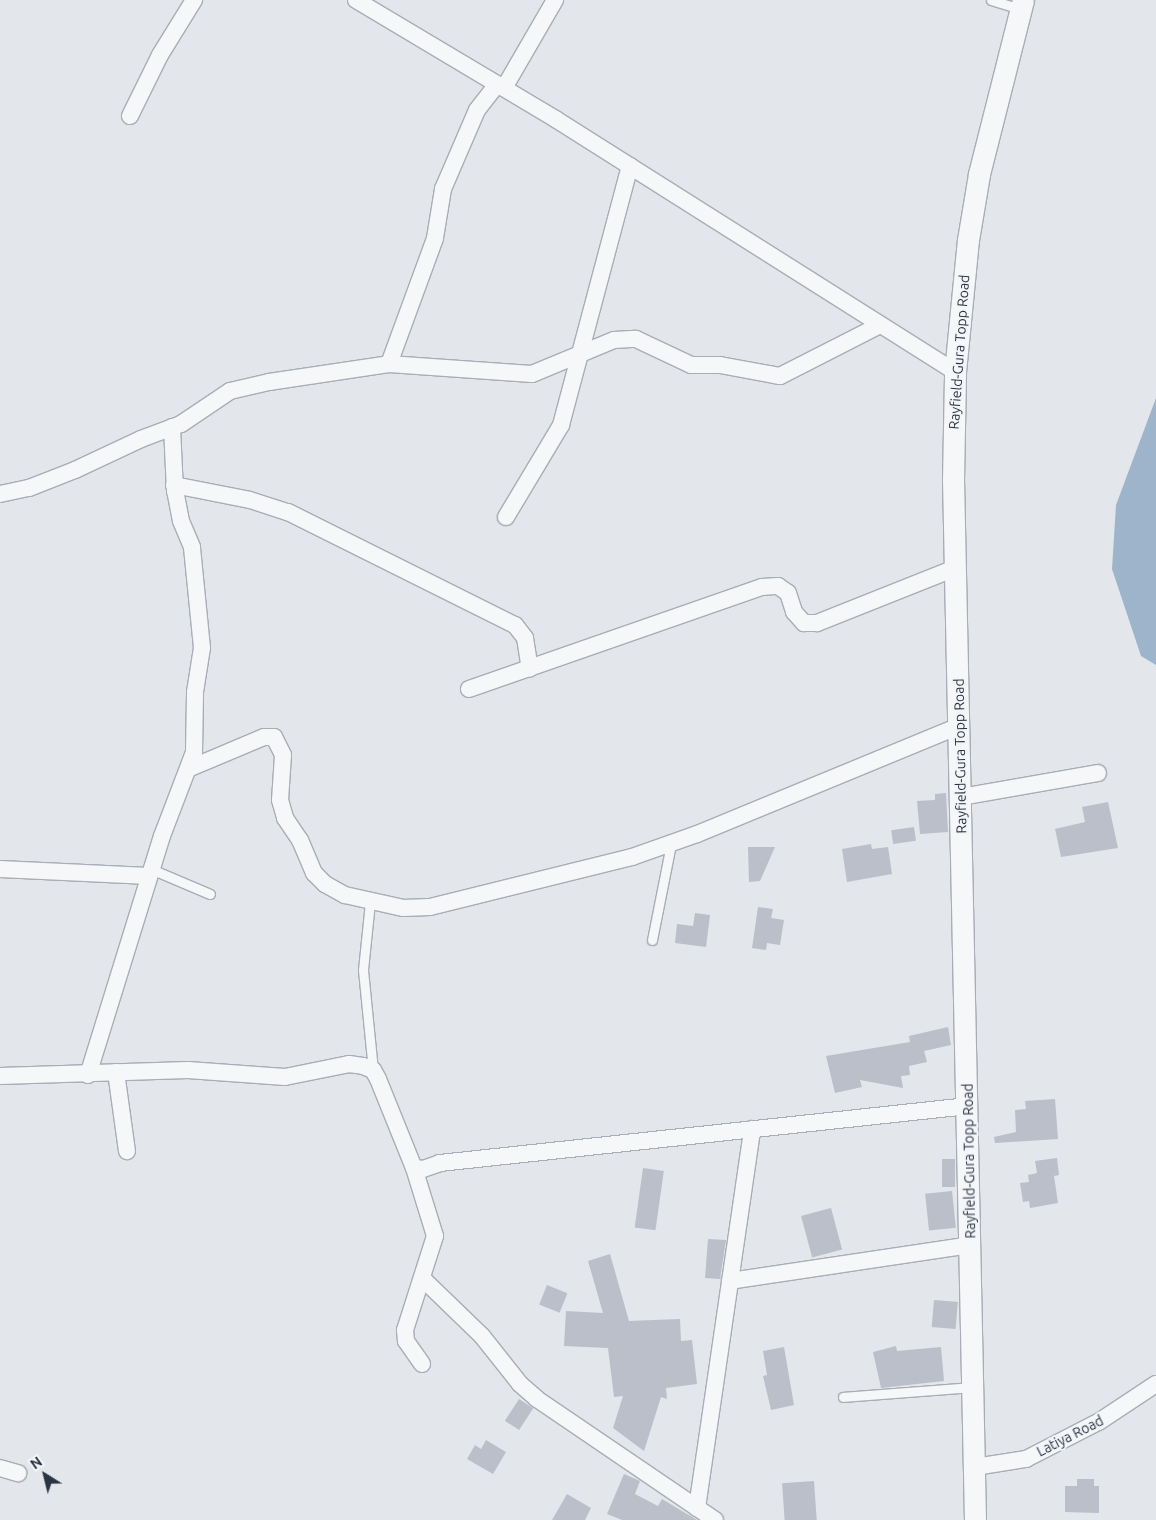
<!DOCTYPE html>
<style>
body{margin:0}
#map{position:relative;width:1156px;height:1520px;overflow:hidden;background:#e3e6eb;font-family:Ubuntu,sans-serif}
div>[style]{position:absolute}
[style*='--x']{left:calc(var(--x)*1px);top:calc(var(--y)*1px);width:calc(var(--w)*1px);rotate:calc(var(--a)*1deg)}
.water>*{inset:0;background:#9eb4cb}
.building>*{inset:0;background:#babfc9;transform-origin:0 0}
.roads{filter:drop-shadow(1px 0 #a8adb6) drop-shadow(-1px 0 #a8adb6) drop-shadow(0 1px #a8adb6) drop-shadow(0 -1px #a8adb6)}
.service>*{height:9px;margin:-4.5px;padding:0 4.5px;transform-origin:4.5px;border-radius:4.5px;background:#f6f7f9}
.minor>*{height:16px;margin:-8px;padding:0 8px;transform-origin:8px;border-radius:8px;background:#f6f7f9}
.tertiary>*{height:21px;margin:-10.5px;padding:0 10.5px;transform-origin:10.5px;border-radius:10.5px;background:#f6f7f9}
span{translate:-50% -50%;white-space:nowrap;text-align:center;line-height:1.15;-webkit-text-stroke:4px #f3f5f8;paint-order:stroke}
.street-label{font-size:14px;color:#2a3444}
.north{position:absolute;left:20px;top:1450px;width:50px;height:50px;-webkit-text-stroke:4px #f3f5f8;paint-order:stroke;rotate:324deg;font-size:14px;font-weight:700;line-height:20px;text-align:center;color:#2a3444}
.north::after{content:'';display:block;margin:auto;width:18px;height:22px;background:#2a3444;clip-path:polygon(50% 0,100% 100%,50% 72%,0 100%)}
</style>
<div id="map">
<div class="water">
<i style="clip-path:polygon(1156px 398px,1156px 665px,1141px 656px,1112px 569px,1116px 505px)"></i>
</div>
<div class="building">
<i style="clip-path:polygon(946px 793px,948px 832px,920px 834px,917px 801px,935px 800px,935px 794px)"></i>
<i style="clip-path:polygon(1108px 802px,1118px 848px,1061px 857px,1055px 829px,1085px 822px,1082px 807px)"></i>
<i style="left:914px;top:827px;width:14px;height:23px;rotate:82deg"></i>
<i style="clip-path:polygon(871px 844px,872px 849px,888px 847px,892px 874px,847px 882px,842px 849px)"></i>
<i style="clip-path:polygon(748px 847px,775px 847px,760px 881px,749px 882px)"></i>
<i style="clip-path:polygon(758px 907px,773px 909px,771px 918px,784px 920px,780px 945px,767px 943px,766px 950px,752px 948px)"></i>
<i style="clip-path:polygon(695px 913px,710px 915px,706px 947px,675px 943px,677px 924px,693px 926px)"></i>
<i style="clip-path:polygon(948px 1027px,951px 1045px,924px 1051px,927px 1062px,909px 1066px,910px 1075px,901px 1076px,903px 1088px,860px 1080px,862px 1087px,835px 1093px,826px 1056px,910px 1042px,909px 1036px)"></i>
<i style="clip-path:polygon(1055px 1099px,1058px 1139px,995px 1143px,994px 1137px,1016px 1132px,1015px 1110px,1026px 1109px,1025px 1101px)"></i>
<i style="clip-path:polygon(1057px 1158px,1059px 1175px,1054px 1176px,1058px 1203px,1030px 1208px,1029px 1201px,1023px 1202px,1020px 1183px,1029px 1182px,1028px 1175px,1037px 1173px,1035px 1161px)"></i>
<i style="left:955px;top:1159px;width:28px;height:13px;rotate:90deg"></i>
<i style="left:643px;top:1168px;width:21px;height:60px;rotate:8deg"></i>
<i style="left:952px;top:1191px;width:37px;height:27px;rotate:84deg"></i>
<i style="left:831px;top:1208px;width:43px;height:31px;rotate:75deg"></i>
<i style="clip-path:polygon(708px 1239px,726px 1240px,720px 1279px,705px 1278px)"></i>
<i style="clip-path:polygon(610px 1254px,629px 1321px,680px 1319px,681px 1341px,692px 1340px,697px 1384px,666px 1388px,667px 1399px,661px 1397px,644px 1451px,613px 1428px,623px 1396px,614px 1397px,608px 1348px,564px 1346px,566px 1311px,603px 1313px,588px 1261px)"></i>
<i style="left:547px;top:1285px;width:22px;height:21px;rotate:22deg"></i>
<i style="left:934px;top:1300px;width:24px;height:27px;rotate:5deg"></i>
<i style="clip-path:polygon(896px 1346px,897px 1351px,941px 1347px,944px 1381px,881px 1388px,873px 1352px)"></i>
<i style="clip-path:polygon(784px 1347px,794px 1405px,771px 1410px,763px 1376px,767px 1375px,763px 1351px)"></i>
<i style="left:519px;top:1399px;width:17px;height:26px;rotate:33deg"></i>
<i style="clip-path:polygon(486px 1440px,506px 1452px,493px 1474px,467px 1459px,475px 1445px,481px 1449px)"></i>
<i style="clip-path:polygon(624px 1474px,640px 1481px,635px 1494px,658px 1506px,662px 1499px,697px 1520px,622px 1520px,607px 1514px)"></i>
<i style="clip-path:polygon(1077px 1479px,1094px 1479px,1094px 1486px,1099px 1486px,1099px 1513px,1065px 1512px,1065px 1486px,1077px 1486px)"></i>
<i style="left:814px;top:1481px;width:39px;height:32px;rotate:86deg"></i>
<i style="clip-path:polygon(567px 1494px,591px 1508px,585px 1520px,552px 1520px)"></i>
</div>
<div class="roads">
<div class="service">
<i style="--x:991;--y:0;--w:31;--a:17"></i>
<i style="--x:151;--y:869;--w:64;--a:23"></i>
<i style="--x:370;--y:902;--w:68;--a:95.9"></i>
<i style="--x:363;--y:970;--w:100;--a:84.3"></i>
<i style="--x:652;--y:940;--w:98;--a:-78.8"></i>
<i style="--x:843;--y:1397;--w:129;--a:-4.4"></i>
</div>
<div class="minor">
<i style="--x:356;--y:0;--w:234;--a:30.8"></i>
<i style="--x:557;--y:120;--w:471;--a:32.3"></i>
<i style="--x:504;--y:88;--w:102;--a:-59.9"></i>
<i style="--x:130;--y:116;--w:68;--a:-63.8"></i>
<i style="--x:160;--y:55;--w:65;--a:-58.3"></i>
<i style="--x:389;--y:364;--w:134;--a:-69.9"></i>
<i style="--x:435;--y:238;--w:50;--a:-80.7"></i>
<i style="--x:443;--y:189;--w:86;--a:-66.7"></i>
<i style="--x:477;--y:110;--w:33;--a:-52"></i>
<i style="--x:174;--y:485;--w:77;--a:11.2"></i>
<i style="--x:250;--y:500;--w:40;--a:18"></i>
<i style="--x:288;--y:512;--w:254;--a:26.5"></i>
<i style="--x:515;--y:625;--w:16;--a:52"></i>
<i style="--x:525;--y:638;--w:31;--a:81"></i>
<i style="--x:0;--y:494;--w:30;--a:-12"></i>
<i style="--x:29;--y:488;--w:49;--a:-21.4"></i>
<i style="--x:75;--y:470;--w:73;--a:-25.2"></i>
<i style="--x:141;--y:439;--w:43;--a:-20.6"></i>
<i style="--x:181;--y:424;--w:59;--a:-34"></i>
<i style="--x:230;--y:391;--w:40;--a:-13"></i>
<i style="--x:269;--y:382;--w:121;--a:-8.5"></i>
<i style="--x:389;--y:364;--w:143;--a:4"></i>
<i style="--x:532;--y:374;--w:89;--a:-22.5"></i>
<i style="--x:614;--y:340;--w:22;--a:-3"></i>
<i style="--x:636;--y:339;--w:61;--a:25.3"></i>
<i style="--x:691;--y:365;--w:29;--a:0"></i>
<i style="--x:720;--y:365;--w:61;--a:10.4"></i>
<i style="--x:780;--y:376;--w:112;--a:-27"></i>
<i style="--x:506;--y:517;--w:107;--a:-59.1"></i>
<i style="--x:561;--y:425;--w:268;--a:-75.1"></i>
<i style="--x:469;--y:689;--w:310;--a:-19.2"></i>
<i style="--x:762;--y:587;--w:16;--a:-4"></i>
<i style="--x:778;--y:586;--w:12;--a:35"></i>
<i style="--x:788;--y:593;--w:20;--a:72"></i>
<i style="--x:794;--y:612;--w:15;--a:48"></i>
<i style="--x:804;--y:623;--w:13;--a:0"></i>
<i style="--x:817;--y:623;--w:149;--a:-21.7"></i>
<i style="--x:188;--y:769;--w:82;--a:-22.8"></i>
<i style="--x:264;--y:737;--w:10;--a:0"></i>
<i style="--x:274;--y:737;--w:20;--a:63"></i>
<i style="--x:283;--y:755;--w:45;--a:93.8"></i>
<i style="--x:280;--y:800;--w:19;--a:74"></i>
<i style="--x:285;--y:818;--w:27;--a:56"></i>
<i style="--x:300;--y:840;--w:36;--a:67"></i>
<i style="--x:314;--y:873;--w:16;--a:45"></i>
<i style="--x:325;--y:884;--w:23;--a:29"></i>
<i style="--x:345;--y:895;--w:59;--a:12.6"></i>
<i style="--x:403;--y:908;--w:27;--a:-2"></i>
<i style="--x:430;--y:907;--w:208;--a:-13.9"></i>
<i style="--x:632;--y:857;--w:69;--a:-19.5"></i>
<i style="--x:697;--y:834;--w:283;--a:-22.4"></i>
<i style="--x:961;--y:797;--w:139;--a:-9.9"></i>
<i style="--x:0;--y:869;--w:149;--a:2.7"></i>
<i style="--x:116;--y:1072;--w:80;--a:82.1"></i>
<i style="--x:88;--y:1075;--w:250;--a:-72.8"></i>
<i style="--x:162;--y:836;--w:90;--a:-69.1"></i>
<i style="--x:194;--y:752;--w:60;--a:-89"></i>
<i style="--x:195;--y:692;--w:45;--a:-81"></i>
<i style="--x:202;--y:648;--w:101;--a:-95.7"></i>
<i style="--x:192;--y:547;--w:28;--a:-113"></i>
<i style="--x:181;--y:521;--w:31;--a:-101"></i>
<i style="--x:175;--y:491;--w:64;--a:-92.7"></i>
<i style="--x:0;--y:1076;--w:188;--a:-1.8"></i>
<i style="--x:188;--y:1070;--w:97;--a:4.1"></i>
<i style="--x:285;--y:1077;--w:65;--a:-11.5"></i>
<i style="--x:349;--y:1064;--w:14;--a:8"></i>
<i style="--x:363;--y:1066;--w:11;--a:22"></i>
<i style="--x:373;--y:1070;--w:10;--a:61"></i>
<i style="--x:378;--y:1079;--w:96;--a:68"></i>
<i style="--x:414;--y:1168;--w:9;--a:6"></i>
<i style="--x:423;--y:1169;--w:18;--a:-19"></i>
<i style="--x:440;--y:1163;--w:531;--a:-6.16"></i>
<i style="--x:414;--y:1168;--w:71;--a:72.8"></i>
<i style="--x:435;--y:1236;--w:99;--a:107.7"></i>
<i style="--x:405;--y:1330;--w:11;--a:85"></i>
<i style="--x:406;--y:1341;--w:28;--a:55"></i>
<i style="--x:423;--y:1279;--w:82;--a:44"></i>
<i style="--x:482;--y:1336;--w:61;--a:51.6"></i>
<i style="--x:520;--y:1384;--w:23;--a:41"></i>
<i style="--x:537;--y:1399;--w:215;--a:34.2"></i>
<i style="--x:730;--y:1281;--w:243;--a:-8.5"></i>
<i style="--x:975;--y:1467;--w:52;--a:-8.9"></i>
<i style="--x:1026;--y:1459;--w:83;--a:-27.2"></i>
<i style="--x:1100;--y:1421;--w:67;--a:-33.5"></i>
<i style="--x:0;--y:1468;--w:19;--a:16"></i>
<i style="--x:697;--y:1508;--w:383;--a:-81.7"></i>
</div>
<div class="tertiary">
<i style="--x:975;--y:1520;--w:1040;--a:-91.21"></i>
<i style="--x:953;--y:480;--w:108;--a:-88.9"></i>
<i style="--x:955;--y:372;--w:133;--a:-84.4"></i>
<i style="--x:968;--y:240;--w:67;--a:-80.5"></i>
<i style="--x:979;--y:174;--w:179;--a:-75.8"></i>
</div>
</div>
<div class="street-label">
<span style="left:959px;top:352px;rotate:-86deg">Rayfield-Gura Topp Road</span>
<span style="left:960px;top:756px;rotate:-91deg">Rayfield-Gura Topp Road</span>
<span style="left:969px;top:1161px;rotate:-91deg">Rayfield-Gura Topp Road</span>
<span style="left:1070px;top:1436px;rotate:-27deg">Latiya Road</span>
</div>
<div class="north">N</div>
</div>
